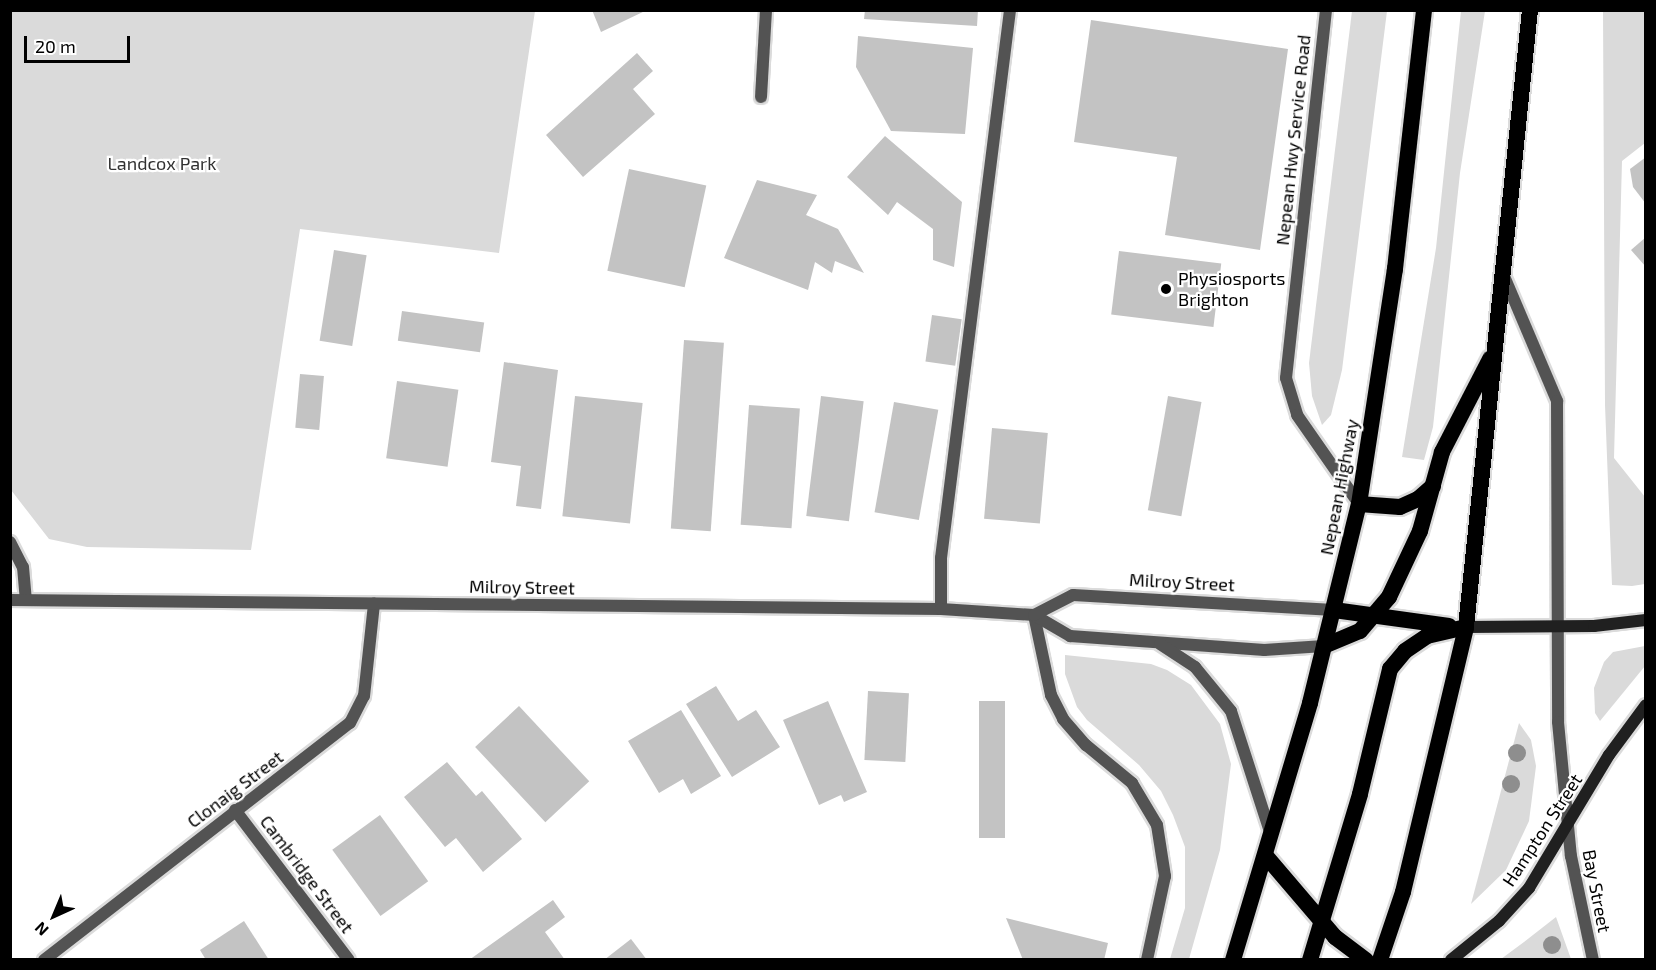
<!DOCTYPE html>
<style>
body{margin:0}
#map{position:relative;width:1656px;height:970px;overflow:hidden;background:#fff;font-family:"Exo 2",sans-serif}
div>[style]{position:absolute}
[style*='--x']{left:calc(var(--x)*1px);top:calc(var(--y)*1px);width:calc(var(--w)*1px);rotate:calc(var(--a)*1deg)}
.green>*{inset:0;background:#dadada}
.building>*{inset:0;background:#c3c3c3;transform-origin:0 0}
.roads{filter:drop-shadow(2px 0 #dbdbdb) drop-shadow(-2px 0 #dbdbdb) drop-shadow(0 2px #dbdbdb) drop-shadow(0 -2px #dbdbdb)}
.service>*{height:12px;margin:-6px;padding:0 6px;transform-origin:6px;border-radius:6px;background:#535353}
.minor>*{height:12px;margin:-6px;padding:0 6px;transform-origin:6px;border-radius:6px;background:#535353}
.tertiary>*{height:12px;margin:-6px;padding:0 6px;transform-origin:6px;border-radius:6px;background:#535353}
.secondary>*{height:12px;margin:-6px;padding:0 6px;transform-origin:6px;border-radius:6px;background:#202020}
.trunk>*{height:16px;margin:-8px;padding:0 8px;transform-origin:8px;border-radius:8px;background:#000}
.trees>*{width:18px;height:18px;margin:-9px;border-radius:50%;background:#8e8e8e}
.dots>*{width:16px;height:16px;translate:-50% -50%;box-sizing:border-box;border:3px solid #fff;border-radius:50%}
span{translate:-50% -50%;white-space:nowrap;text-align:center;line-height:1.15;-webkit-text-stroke:4.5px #fff;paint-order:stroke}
.street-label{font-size:18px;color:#000}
.park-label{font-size:18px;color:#313131}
.poi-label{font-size:18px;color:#000}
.left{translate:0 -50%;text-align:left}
.frame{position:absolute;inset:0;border:12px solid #000;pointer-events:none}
.north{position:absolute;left:24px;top:886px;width:60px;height:60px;-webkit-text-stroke:4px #fff;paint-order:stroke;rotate:224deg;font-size:16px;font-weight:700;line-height:24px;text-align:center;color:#000}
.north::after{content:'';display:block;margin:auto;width:21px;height:27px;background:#000;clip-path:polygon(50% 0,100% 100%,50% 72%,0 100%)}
.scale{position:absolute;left:24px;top:36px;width:106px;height:27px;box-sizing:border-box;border:3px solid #000;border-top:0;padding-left:8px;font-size:18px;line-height:21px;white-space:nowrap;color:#000;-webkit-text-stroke:4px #fff;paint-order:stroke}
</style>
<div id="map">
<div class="green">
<i style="clip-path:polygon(11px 10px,535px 11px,499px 253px,300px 229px,251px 550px,87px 547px,49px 539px,11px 490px)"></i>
<i style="clip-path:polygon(1352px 11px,1387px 11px,1342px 370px,1331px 415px,1322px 425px,1312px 396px,1309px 363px)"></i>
<i style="clip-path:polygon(1461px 11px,1485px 11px,1460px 173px,1433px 427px,1424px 460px,1402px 457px,1436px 248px)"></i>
<i style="clip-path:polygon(1603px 11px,1645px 11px,1645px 143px,1622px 161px,1614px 458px,1645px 497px,1645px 584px,1632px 586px,1612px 585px,1605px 405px)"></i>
<i style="clip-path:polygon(1645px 646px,1645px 666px,1600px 721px,1595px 713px,1594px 688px,1604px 662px,1613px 652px)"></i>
<i style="clip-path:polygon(1065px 655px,1151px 664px,1167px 670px,1191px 685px,1220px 724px,1231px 764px,1220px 850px,1189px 959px,1170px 959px,1185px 908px,1185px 847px,1173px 815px,1161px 791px,1139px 765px,1087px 720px,1077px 707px,1065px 674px)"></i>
<i style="clip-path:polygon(1519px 723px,1531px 740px,1536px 766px,1529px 821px,1506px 870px,1471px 904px)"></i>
<i style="clip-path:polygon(1556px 917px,1571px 959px,1501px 959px,1524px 942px)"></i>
</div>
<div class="building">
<i style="clip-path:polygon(592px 10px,647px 10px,601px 32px)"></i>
<i style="clip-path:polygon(865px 10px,978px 10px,977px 26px,864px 19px)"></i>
<i style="clip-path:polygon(1091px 20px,1288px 49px,1260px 250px,1165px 235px,1177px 157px,1074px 142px)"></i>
<i style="clip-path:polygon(858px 36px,973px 48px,965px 134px,891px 131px,856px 67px)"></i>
<i style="clip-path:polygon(637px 53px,653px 71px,633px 89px,655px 114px,583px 177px,546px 135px)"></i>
<i style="clip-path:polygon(885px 136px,962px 202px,954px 267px,933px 260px,933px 229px,897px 202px,888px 215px,847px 177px)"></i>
<i style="clip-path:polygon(1646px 157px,1646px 204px,1633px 187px,1630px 169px)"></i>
<i style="left:629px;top:169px;width:79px;height:104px;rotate:12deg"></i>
<i style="clip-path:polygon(757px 180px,817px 195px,806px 215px,838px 229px,864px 273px,835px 261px,832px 273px,815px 262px,808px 290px,724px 258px)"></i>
<i style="clip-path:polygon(1646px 237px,1646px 267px,1631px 250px)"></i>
<i style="left:334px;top:250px;width:33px;height:92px;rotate:9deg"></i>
<i style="left:1119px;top:251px;width:103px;height:64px;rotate:7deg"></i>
<i style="left:402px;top:311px;width:83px;height:30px;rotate:8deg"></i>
<i style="left:932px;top:315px;width:30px;height:47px;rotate:8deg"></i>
<i style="left:684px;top:340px;width:40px;height:189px;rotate:4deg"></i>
<i style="clip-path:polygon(504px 362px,558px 370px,541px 509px,516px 506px,521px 466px,491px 462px)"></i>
<i style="left:300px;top:374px;width:24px;height:54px;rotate:5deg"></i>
<i style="left:397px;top:381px;width:62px;height:78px;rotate:8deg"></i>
<i style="left:575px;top:396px;width:68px;height:121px;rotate:6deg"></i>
<i style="left:821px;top:396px;width:43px;height:121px;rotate:7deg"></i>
<i style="left:1168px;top:396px;width:34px;height:116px;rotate:10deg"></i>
<i style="left:894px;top:402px;width:45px;height:112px;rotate:10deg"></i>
<i style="left:749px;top:405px;width:51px;height:120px;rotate:4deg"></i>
<i style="left:992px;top:428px;width:56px;height:91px;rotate:5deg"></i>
<i style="clip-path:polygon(716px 686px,738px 721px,756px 710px,780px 747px,732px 777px,686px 704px)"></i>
<i style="left:868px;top:691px;width:41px;height:69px;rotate:3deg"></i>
<i style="clip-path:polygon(828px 701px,867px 792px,844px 802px,841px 795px,819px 805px,783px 720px)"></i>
<i style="left:979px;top:701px;width:26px;height:137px"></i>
<i style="left:519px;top:706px;width:103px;height:60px;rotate:47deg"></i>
<i style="clip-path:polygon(681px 710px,721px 776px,691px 794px,683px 779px,659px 793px,628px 741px)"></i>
<i style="clip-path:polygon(447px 762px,476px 796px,482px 791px,522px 839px,483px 872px,456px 838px,445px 847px,404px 797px)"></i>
<i style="left:380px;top:815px;width:82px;height:59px;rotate:54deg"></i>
<i style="clip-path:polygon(553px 900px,565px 917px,545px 932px,565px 960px,469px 960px)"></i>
<i style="clip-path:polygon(1006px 918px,1108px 943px,1104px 960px,1023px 960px)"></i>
<i style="clip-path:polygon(244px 921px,269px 960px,206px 960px,200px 950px)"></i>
<i style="clip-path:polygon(631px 939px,647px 960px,604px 960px)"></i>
</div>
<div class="roads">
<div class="service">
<i style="--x:941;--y:609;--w:51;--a:-90"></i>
<i style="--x:941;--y:558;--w:552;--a:-82.82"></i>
</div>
<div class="minor">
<i style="--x:1326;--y:10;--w:370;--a:96.2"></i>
<i style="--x:1286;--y:378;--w:39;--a:73"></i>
<i style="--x:1297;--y:415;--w:108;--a:55.1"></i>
<i style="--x:761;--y:97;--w:87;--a:-86.7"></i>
<i style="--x:10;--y:542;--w:28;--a:63"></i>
<i style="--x:23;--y:567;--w:33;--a:85"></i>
<i style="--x:1034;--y:615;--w:82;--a:78"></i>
<i style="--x:1051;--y:695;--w:27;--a:63"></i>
<i style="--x:1063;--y:719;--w:35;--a:49"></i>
<i style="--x:1086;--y:745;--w:60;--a:39.6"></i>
<i style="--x:1132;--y:783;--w:49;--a:59.2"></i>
<i style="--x:1157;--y:825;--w:52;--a:81.1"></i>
<i style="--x:1165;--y:876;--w:86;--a:102.1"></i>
<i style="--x:235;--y:810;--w:188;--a:52.8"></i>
<i style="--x:44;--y:960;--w:387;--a:-37.8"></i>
<i style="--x:350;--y:723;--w:30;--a:-63"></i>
<i style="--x:364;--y:696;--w:93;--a:-83.8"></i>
</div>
<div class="tertiary">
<i style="--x:1504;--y:276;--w:136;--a:67"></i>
<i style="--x:1557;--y:401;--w:321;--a:89.8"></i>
<i style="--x:1558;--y:722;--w:135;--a:84.5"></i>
<i style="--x:1571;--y:856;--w:106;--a:78.1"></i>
<i style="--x:10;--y:600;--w:931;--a:0.55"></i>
<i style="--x:941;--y:609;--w:93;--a:3.7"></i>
<i style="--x:1034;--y:615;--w:42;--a:30.3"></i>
<i style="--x:1070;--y:636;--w:195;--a:4.1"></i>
<i style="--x:1264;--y:650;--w:60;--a:-3.8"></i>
<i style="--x:1034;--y:615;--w:44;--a:-27.1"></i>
<i style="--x:1073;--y:595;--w:261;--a:3.3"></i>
<i style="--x:1160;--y:644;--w:42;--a:33.3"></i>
<i style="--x:1195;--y:667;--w:57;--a:50.7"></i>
<i style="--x:1231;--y:711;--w:127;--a:72.1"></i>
</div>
<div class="secondary">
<i style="--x:1466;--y:627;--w:128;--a:-0.4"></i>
<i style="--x:1594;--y:626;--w:52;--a:-6.6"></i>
<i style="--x:1451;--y:960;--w:62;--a:-39.1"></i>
<i style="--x:1499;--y:921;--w:45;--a:-47.7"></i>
<i style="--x:1529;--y:888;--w:155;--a:-59"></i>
<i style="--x:1609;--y:755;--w:62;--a:-53.5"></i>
</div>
<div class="trunk">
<i style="--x:1359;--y:504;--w:41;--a:4.2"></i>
<i style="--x:1400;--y:507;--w:20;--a:-24"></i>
<i style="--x:1418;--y:499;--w:20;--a:-41"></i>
<i style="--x:1334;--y:610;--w:116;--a:7.9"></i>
<i style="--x:1324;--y:646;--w:39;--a:-23"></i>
<i style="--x:1360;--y:631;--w:45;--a:-49.5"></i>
<i style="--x:1389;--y:597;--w:73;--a:-64.8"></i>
<i style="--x:1420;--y:531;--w:82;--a:-74.4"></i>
<i style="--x:1442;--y:452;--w:105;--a:-62.7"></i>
<i style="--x:1265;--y:855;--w:108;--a:49.5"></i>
<i style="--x:1335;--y:937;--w:39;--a:37"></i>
<i style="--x:1233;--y:960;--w:268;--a:-73.3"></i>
<i style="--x:1310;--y:703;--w:205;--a:-76.2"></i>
<i style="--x:1359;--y:504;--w:238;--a:-81.3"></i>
<i style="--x:1395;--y:269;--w:261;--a:-83.6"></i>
<i style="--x:1310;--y:960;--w:173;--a:-73.2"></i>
<i style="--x:1360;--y:794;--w:129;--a:-76.5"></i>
<i style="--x:1390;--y:669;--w:23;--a:-50"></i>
<i style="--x:1405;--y:651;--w:27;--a:-34"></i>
<i style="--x:1427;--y:636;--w:40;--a:-13"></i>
<i style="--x:1380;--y:960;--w:72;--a:-71.3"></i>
<i style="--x:1403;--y:892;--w:272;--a:-76.6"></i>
<i style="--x:1466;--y:627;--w:620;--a:-84.08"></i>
</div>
</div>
<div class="trees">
<i style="left:1517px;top:753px"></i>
<i style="left:1511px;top:784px"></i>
<i style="left:1552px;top:945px"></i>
</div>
<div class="dots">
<i style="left:1166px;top:289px;background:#000"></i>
</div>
<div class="street-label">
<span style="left:1293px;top:140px;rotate:-84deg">Nepean Hwy Service Road</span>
<span style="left:1339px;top:487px;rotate:-79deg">Nepean Highway</span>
<span style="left:1182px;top:582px;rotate:3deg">Milroy Street</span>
<span style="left:522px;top:587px;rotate:1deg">Milroy Street</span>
<span style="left:235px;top:789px;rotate:-37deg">Clonaig Street</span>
<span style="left:1542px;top:830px;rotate:-57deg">Hampton Street</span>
<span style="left:307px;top:874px;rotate:53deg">Cambridge Street</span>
<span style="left:1597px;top:891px;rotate:79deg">Bay Street</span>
</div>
<div class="park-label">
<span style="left:162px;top:163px">Landcox Park</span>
</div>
<div class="poi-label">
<span class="left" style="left:1178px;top:289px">Physiosports<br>Brighton</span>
</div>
<div class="frame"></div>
<div class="north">N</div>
<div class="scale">20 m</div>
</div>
